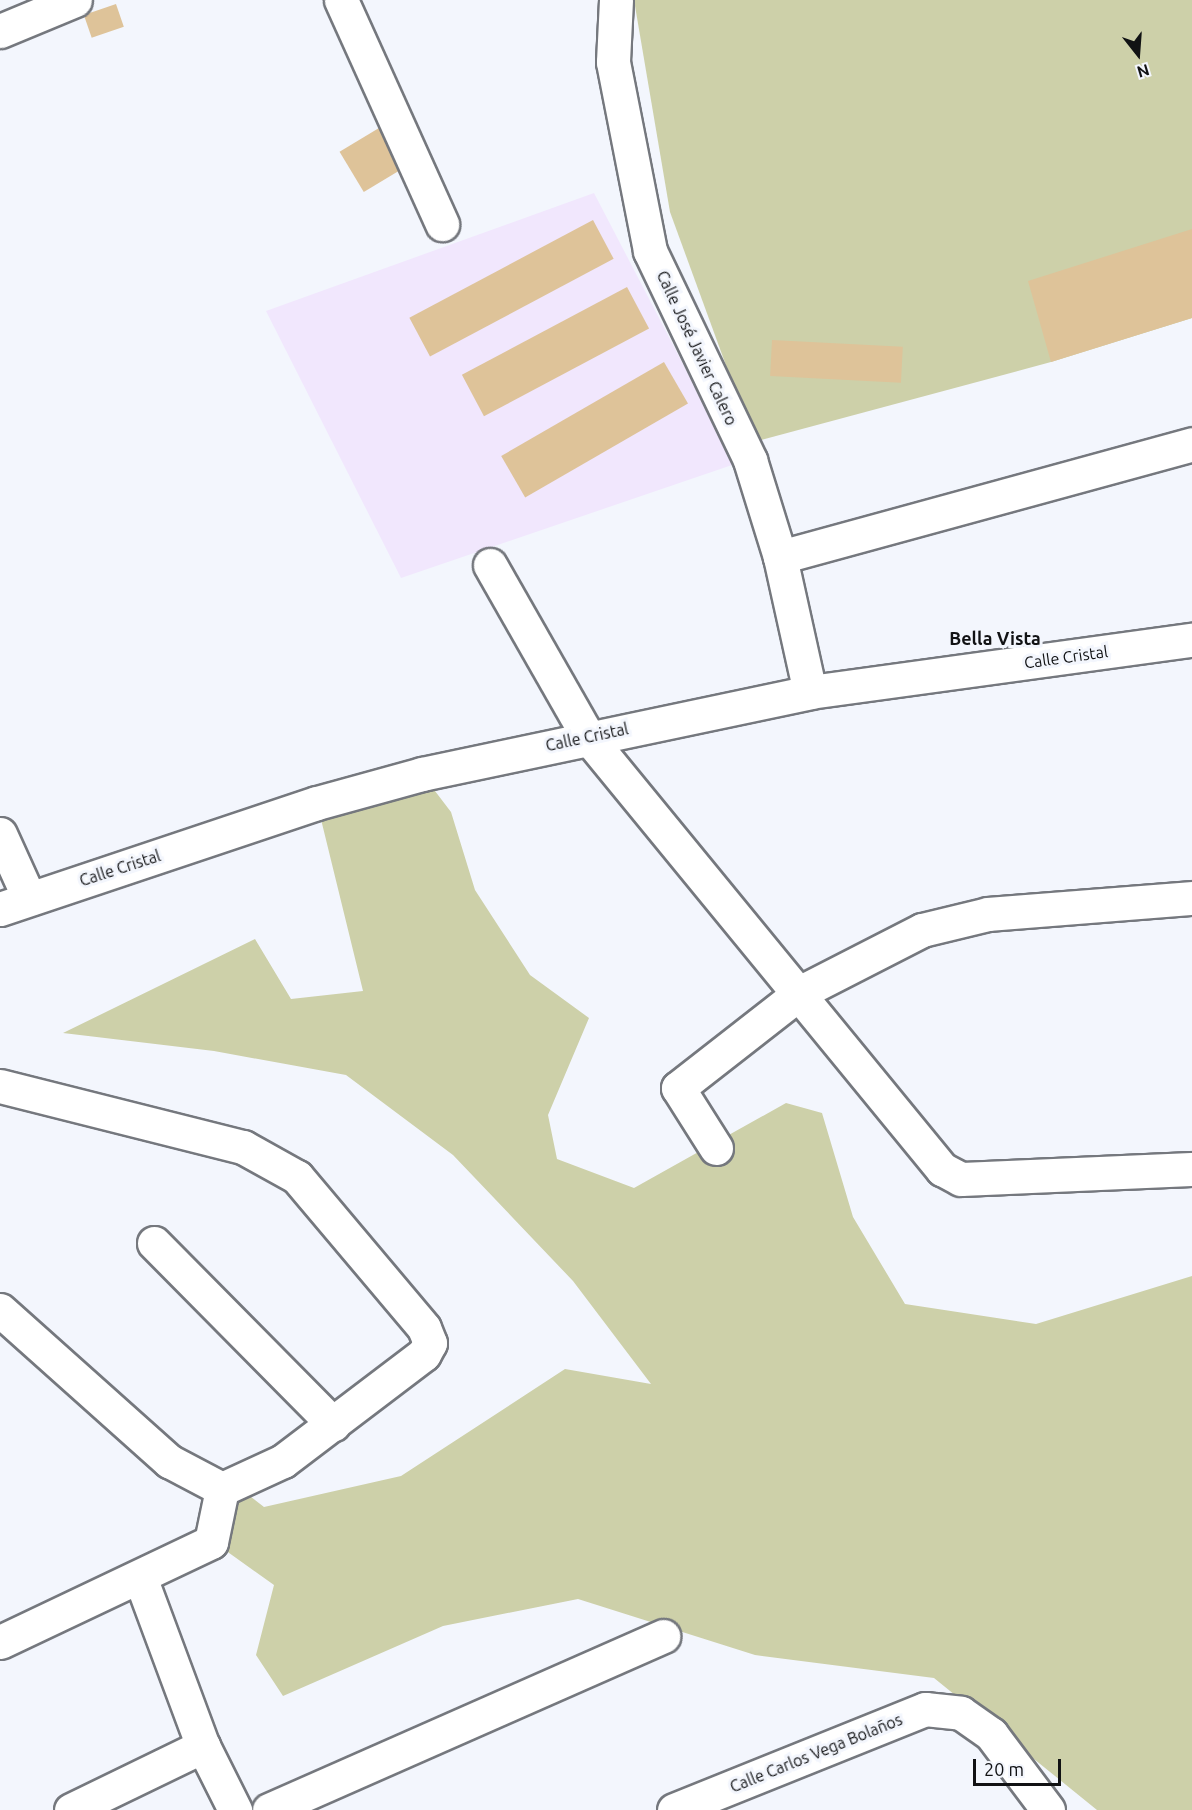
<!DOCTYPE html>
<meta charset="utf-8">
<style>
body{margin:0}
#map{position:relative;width:1192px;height:1810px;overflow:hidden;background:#f3f6fd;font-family:Ubuntu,sans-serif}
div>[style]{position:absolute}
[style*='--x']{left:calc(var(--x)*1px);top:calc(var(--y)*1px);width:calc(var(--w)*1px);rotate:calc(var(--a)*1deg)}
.education>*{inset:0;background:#f1e7fd}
.green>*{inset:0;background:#cdd0a9}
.building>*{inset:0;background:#dec399;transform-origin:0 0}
.roads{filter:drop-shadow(2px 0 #75787e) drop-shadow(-2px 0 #75787e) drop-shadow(0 2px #75787e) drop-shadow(0 -2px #75787e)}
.minor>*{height:33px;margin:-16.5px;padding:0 16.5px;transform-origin:16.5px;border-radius:16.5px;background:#fff}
span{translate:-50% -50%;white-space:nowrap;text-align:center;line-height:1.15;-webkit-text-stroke:6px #f3f6fd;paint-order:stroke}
.street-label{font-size:16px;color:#111214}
.neighbourhood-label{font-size:18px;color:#111214;font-weight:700}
.north{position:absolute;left:1108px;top:24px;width:60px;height:60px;-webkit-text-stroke:4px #f3f6fd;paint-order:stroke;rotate:163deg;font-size:16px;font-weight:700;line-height:24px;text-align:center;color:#111214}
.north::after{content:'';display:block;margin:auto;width:21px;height:27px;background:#111214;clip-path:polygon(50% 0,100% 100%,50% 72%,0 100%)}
.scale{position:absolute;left:973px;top:1759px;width:88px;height:27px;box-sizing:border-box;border:3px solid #111214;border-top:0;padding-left:8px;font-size:18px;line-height:21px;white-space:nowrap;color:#111214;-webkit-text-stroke:4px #f3f6fd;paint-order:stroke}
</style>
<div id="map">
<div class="education">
<i style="clip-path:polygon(594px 193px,735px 464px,401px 578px,266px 311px)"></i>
</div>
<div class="green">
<i style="clip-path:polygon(634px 0,1192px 0,1192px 318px,1051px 362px,754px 442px,670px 212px)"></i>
<i style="clip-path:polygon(422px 774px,451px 812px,475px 890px,530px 975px,589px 1018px,548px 1115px,557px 1159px,634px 1188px,786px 1103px,822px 1113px,853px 1217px,905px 1304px,1036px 1324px,1192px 1276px,1192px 1810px,1097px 1810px,934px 1678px,755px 1655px,578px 1599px,443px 1626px,283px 1696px,256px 1655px,274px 1585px,218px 1545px,238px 1487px,264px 1507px,401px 1476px,565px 1369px,651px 1384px,573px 1281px,453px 1155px,346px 1075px,214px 1051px,63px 1033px,255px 939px,291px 999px,363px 991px,317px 803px)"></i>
</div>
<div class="building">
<i style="left:116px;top:4px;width:24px;height:34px;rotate:71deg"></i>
<i style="left:379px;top:128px;width:47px;height:46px;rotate:59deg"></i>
<i style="left:593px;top:220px;width:44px;height:208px;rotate:62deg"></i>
<i style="clip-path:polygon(1192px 229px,1192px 318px,1051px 362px,1028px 281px)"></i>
<i style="left:627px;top:287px;width:47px;height:187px;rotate:62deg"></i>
<i style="left:772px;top:340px;width:131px;height:36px;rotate:3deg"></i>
<i style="left:664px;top:362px;width:48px;height:188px;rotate:60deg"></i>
</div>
<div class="roads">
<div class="minor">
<i style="--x:341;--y:0;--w:246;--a:65.7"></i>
<i style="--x:616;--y:0;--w:62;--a:92.8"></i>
<i style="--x:613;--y:62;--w:193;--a:78.9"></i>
<i style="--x:650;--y:251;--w:232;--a:64.4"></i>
<i style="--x:750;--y:460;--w:102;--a:72.8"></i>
<i style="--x:780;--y:557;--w:138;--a:77.5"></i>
<i style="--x:0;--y:31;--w:81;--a:-22.5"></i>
<i style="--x:780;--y:557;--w:427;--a:-15.3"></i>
<i style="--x:490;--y:565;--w:198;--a:60.3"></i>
<i style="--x:588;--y:737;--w:559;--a:50.67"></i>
<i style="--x:942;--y:1169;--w:21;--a:28"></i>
<i style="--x:961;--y:1179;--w:231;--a:-2.5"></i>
<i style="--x:0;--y:834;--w:70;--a:65.6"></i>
<i style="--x:0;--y:909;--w:334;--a:-18.5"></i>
<i style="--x:317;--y:803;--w:109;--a:-15.4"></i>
<i style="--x:422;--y:774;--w:397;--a:-11.9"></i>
<i style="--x:810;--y:692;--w:386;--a:-7.8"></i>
<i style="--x:0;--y:1086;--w:251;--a:14.1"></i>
<i style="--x:243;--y:1147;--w:62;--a:29.1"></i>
<i style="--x:297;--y:1177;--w:197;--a:49.9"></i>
<i style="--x:424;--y:1328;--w:16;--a:68"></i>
<i style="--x:430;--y:1343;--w:13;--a:119"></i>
<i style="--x:424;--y:1354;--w:177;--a:142.8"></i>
<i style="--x:283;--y:1461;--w:67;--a:155.3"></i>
<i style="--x:222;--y:1489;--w:54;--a:101.7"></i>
<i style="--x:211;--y:1542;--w:233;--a:154.6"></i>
<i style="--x:716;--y:1148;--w:71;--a:-122.3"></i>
<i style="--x:678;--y:1088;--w:156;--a:-38"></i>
<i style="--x:801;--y:992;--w:136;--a:-27.1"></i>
<i style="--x:922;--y:930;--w:68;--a:-13.6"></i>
<i style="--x:988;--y:914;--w:205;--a:-4.5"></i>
<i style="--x:154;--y:1243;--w:255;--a:45.3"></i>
<i style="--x:0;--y:1310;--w:227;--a:41.8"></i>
<i style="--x:169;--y:1461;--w:60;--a:27.8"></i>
<i style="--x:140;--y:1577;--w:180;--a:69.6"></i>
<i style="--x:203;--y:1746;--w:72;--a:63.4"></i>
<i style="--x:71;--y:1810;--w:147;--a:-25.9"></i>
<i style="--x:269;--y:1810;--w:431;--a:-23.8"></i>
<i style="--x:674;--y:1810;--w:271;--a:-21.9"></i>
<i style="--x:925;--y:1709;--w:36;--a:6"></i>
<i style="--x:961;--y:1713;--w:37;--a:35"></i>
<i style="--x:991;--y:1734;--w:95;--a:53.1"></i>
</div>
</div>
<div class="street-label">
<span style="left:697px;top:348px;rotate:65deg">Calle José Javier Calero</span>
<span style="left:1066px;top:657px;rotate:-8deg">Calle Cristal</span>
<span style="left:587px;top:737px;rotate:-12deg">Calle Cristal</span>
<span style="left:120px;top:868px;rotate:-18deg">Calle Cristal</span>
<span style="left:816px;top:1753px;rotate:-22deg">Calle Carlos Vega Bolaños</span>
</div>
<div class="neighbourhood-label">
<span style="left:995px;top:638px">Bella Vista</span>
</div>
<div class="north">N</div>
<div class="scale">20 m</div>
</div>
